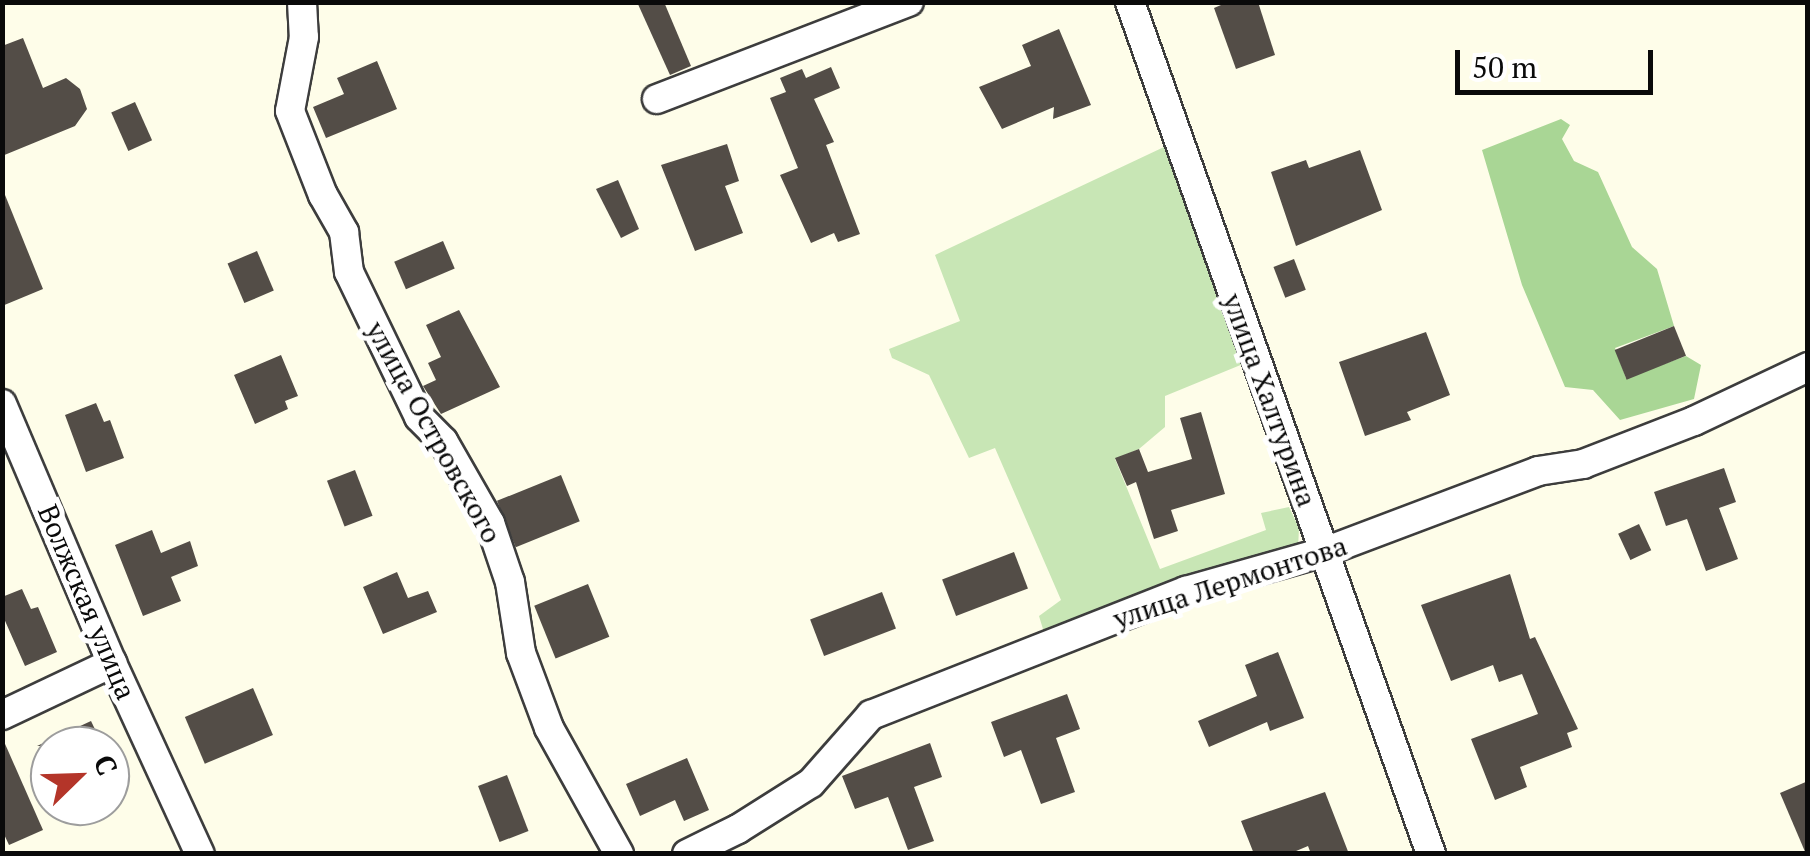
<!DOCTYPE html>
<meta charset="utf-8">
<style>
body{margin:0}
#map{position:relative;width:1810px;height:856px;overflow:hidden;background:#fefde9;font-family:"PT Serif",serif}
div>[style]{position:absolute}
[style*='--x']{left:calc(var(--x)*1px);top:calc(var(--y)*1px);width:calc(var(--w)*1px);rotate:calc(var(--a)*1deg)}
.green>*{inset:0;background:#c8e6b5}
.forest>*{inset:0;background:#a9d695}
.building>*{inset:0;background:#534d47;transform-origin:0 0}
.roads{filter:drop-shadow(2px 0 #3d3d3d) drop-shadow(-2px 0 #3d3d3d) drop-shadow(0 2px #3d3d3d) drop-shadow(0 -2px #3d3d3d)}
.street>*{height:28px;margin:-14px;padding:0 14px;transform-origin:14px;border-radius:14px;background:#fff}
span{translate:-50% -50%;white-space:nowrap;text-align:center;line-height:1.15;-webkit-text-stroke:10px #fff;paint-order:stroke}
.street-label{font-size:28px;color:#0a0a0a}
.frame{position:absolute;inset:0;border:5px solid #0a0a0a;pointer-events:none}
.north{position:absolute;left:30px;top:726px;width:100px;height:100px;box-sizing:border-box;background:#fff;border:2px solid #9d9d9d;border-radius:50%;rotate:67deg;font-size:28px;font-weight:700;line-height:40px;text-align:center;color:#0a0a0a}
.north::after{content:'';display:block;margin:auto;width:35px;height:45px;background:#b43529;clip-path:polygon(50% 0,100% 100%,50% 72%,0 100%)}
.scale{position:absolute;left:1455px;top:50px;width:198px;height:45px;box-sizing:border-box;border:5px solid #0a0a0a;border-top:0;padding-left:12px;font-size:30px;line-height:35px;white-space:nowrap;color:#0a0a0a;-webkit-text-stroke:8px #fff;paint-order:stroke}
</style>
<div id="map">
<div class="green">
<i style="clip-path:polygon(1164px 147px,1243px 364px,1165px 396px,1165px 427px,1139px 449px,1115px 459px,1160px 569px,1266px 530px,1261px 513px,1289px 507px,1299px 528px,1298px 549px,1046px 639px,1039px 616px,1061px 600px,995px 448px,969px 458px,929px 375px,892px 358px,889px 349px,960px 321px,935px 255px)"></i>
</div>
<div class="forest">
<i style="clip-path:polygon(1561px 119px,1570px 125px,1562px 139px,1574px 161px,1598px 172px,1632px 247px,1657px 269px,1674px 326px,1615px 348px,1626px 378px,1686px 356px,1701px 365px,1694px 399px,1620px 420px,1593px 390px,1565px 387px,1522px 285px,1482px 150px)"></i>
</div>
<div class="building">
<i style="clip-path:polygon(637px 2px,664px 2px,691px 66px,670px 75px)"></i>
<i style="clip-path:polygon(1228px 2px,1258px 2px,1275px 55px,1236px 69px,1214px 8px)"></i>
<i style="clip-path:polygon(1059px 29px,1091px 105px,1053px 119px,1054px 107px,1002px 129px,979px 87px,1031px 66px,1022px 45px)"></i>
<i style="clip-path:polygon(23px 38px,43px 88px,66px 78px,80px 89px,87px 109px,75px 126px,2px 156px,2px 46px)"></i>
<i style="clip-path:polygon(377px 61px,397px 109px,326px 138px,313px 107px,344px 94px,337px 78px)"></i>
<i style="clip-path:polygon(831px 67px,840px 88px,814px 99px,834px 142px,826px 145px,860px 234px,838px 242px,834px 233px,811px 243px,780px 175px,798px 168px,770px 98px,786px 92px,780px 78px,802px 69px,806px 78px)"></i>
<i style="left:135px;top:102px;width:42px;height:26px;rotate:66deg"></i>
<i style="clip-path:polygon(727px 144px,739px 181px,725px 186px,743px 233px,695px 251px,661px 165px)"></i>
<i style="clip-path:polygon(1360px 150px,1382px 210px,1296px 246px,1271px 172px,1306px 160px,1309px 168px)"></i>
<i style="clip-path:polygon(618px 180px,639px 229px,621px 238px,596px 189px)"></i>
<i style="clip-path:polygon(3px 190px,43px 289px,2px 306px,2px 191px)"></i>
<i style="left:443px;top:241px;width:30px;height:53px;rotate:67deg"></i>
<i style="left:257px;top:251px;width:43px;height:32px;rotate:67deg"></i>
<i style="left:1294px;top:259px;width:33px;height:22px;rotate:69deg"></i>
<i style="clip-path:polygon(459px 310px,500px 387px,441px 414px,423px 386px,436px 380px,428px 363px,441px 357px,426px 325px)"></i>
<i style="left:1674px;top:326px;width:32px;height:64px;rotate:68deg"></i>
<i style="clip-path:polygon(1426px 332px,1450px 395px,1407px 412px,1411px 420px,1365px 436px,1339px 362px)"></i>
<i style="clip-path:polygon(281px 355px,298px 396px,285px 401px,288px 409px,255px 424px,234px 375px)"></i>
<i style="clip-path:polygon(96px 403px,104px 422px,110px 420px,124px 458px,86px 472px,65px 415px)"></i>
<i style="clip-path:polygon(1201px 412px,1225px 494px,1171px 510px,1178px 531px,1154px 539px,1136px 482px,1127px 486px,1115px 458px,1139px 449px,1148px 472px,1192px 459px,1180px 418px)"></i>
<i style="clip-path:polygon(1724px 468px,1736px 502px,1719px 508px,1738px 559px,1706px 571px,1687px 519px,1666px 526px,1654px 492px)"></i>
<i style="left:355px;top:470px;width:49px;height:30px;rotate:69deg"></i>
<i style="left:561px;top:475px;width:50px;height:69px;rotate:68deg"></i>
<i style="left:1639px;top:524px;width:29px;height:23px;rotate:65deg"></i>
<i style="clip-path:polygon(152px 530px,161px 553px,190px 541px,198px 566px,171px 577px,181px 601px,143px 616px,115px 545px)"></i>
<i style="left:1014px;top:552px;width:39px;height:77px;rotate:69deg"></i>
<i style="clip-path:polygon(397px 572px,408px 598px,428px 591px,437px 612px,383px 634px,363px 587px)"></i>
<i style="clip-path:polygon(1510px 574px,1530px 639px,1535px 637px,1578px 729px,1567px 733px,1572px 747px,1520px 767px,1527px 787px,1495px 800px,1471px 739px,1538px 714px,1522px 674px,1499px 682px,1493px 665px,1451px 681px,1421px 605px)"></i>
<i style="left:588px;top:584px;width:57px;height:58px;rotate:68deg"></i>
<i style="clip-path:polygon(22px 589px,31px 609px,38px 607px,57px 652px,25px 666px,2px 614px,2px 597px)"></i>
<i style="left:882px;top:592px;width:39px;height:77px;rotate:69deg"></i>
<i style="clip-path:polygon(1278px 652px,1304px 718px,1270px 731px,1267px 722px,1209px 747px,1198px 721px,1257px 696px,1245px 665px)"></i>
<i style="left:253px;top:688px;width:51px;height:74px;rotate:67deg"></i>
<i style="clip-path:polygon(1067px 694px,1080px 729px,1056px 738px,1075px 792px,1041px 804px,1021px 750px,1004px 757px,991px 722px)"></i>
<i style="clip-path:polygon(91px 721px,103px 746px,37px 746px)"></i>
<i style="clip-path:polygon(2px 737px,43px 830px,9px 845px,2px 830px)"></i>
<i style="clip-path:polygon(930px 743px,942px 777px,914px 787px,934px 841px,908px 850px,888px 797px,855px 809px,842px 776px)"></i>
<i style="clip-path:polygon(687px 758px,709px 810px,684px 821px,675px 800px,640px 816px,626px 784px)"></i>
<i style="left:507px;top:775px;width:60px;height:31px;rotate:69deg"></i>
<i style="clip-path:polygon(1808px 781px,1808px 854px,1806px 854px,1780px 793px)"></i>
<i style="clip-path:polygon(1325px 792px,1349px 854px,1311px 854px,1308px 846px,1289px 854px,1254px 854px,1241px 821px)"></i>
</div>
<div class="roads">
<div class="street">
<i style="--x:302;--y:2;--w:35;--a:87"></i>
<i style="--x:304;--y:37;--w:75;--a:100.7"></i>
<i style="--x:290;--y:111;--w:90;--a:68.6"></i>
<i style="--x:323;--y:195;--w:43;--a:60.4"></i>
<i style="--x:344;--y:232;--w:40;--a:82.9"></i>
<i style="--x:349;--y:272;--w:161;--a:64.2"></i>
<i style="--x:419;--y:417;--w:34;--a:45"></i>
<i style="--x:443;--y:441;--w:95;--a:60.2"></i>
<i style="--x:490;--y:523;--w:62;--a:71.3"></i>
<i style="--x:510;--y:582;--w:72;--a:81.2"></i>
<i style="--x:521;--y:653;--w:80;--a:69.5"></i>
<i style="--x:549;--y:728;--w:144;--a:60.9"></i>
<i style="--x:1130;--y:2;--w:904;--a:70.54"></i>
<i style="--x:657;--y:99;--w:270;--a:-21.1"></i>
<i style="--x:2;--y:404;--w:281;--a:67"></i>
<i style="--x:112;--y:663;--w:210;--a:65.3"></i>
<i style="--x:2;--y:715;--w:122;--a:-25.3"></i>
<i style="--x:687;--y:854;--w:57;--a:-26.1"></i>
<i style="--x:738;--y:829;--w:86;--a:-32.2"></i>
<i style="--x:811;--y:783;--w:91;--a:-48.6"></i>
<i style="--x:871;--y:715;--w:339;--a:-21.5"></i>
<i style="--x:1186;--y:591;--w:143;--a:-15.8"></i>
<i style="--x:1324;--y:552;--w:229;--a:-20.7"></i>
<i style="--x:1538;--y:471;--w:46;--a:-8.8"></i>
<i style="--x:1583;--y:464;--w:119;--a:-21.2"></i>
<i style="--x:1694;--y:421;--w:126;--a:-25.3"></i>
</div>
</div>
<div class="street-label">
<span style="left:1270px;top:400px;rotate:70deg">улица Халтурина</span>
<span style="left:434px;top:432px;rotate:61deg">улица Островского</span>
<span style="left:1230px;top:582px;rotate:-18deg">улица Лермонтова</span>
<span style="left:87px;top:602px;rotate:67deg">Волжская улица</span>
</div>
<div class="frame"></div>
<div class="north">С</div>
<div class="scale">50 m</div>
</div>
